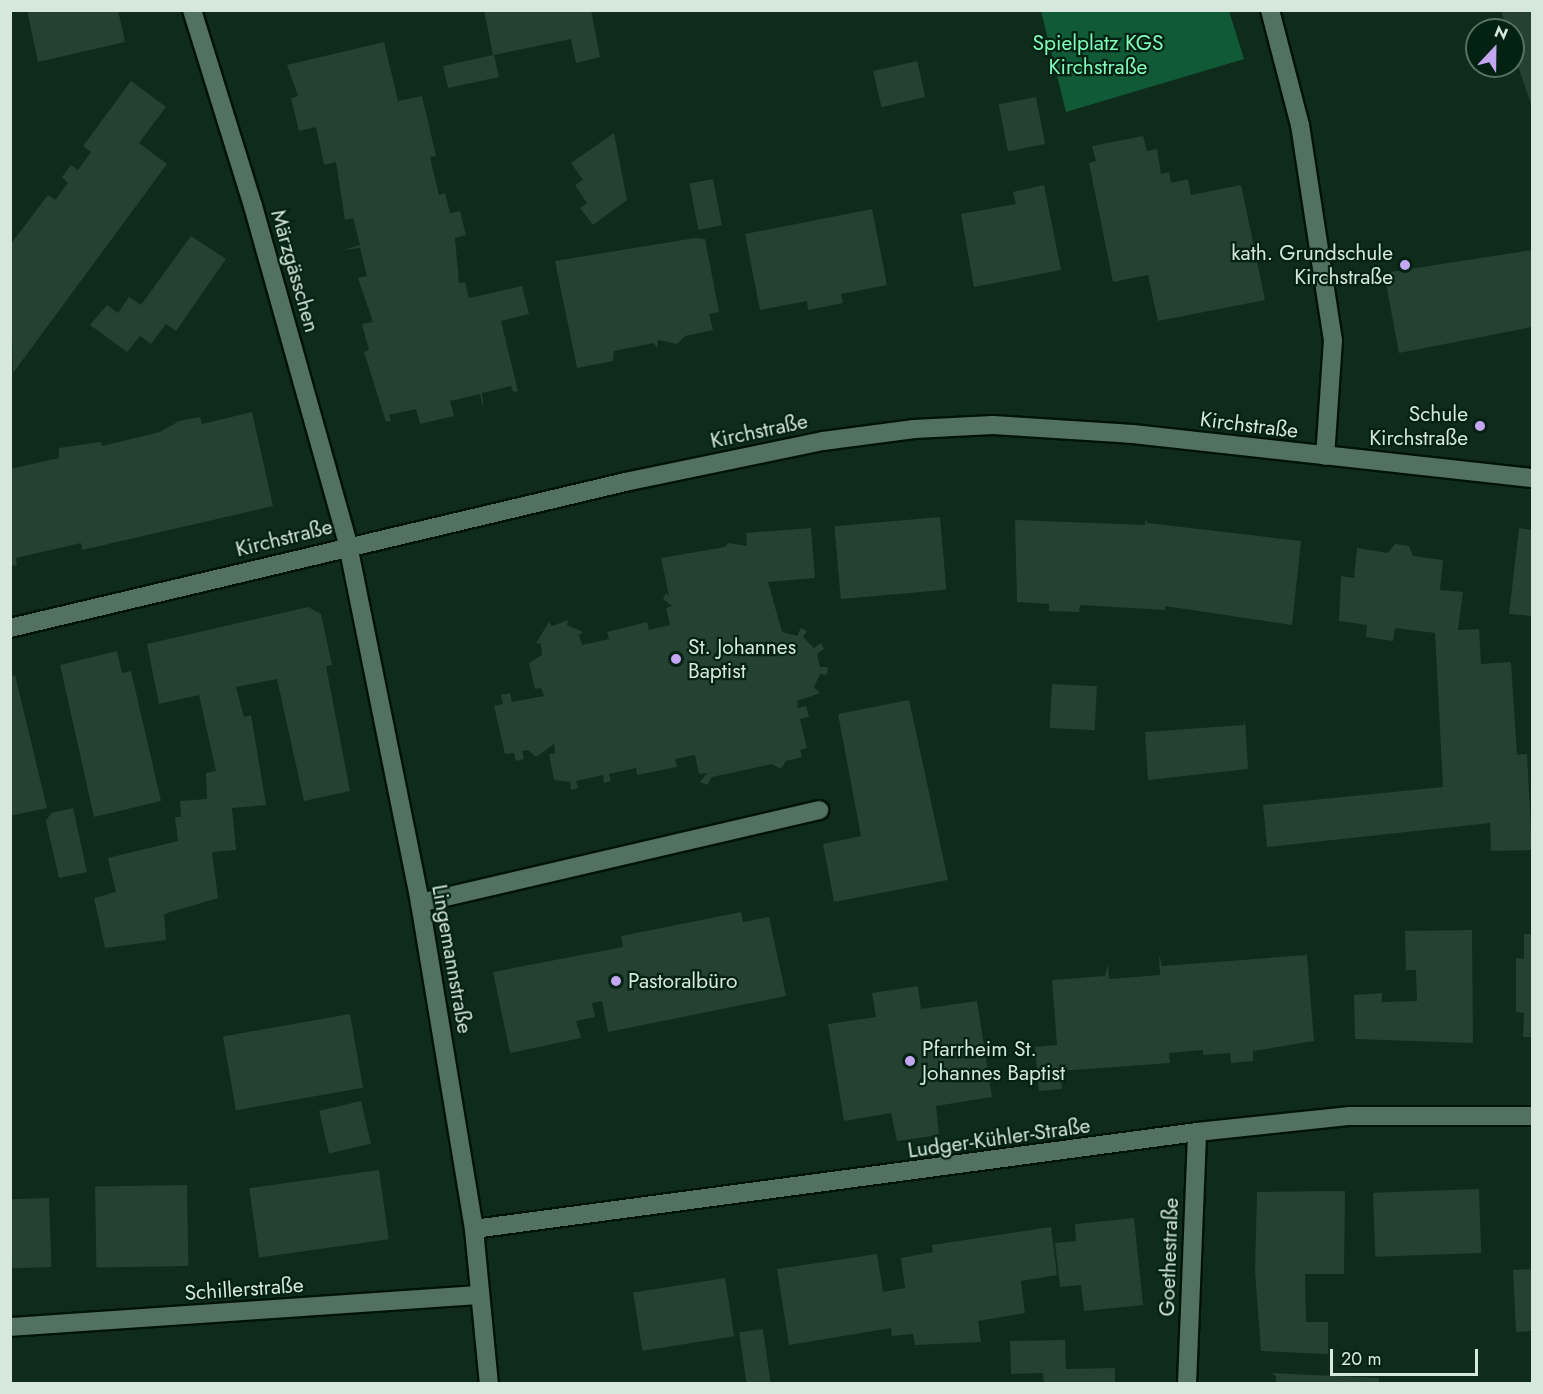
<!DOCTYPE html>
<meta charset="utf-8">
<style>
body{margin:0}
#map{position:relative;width:1543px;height:1394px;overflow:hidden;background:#0e2b1c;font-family:Jost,sans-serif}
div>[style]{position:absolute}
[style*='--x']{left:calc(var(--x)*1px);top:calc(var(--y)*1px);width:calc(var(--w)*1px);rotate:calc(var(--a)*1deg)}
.green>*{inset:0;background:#115a38}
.building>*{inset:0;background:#244131;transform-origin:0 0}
.roads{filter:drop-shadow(2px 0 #001406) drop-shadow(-2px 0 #001406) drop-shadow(0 2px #001406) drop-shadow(0 -2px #001406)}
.minor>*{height:18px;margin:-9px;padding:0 9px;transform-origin:9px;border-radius:9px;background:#53715f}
.dots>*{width:16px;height:16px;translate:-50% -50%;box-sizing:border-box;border:3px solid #042213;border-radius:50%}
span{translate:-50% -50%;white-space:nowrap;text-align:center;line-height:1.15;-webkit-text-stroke:4.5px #042213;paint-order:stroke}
.park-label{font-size:21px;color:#81fbb9}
.poi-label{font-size:21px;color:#d6e7dc}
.right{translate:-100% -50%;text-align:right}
.left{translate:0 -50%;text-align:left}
.street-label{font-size:21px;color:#d6e7dc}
.frame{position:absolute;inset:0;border:12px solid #d6e7dc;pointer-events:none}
.north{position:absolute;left:1465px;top:18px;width:60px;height:60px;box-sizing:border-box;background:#042213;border:2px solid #587163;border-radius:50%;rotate:22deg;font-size:16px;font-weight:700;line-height:24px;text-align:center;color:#d6e7dc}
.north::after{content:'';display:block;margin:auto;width:21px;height:27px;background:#c4a7f1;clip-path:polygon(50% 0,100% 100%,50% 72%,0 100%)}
.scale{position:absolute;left:1330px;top:1349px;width:148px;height:27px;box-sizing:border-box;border:3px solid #d6e7dc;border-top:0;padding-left:8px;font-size:18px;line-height:21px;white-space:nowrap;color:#d6e7dc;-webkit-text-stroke:4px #042213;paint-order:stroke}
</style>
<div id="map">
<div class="green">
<i style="clip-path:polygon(1041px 11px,1229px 11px,1244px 59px,1066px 112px)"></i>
</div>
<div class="building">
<i style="clip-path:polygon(27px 10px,118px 10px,125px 42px,38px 62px)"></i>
<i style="clip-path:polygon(484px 10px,591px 10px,600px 57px,576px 63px,571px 39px,494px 55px,499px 77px,448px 88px,443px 66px,493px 55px)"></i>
<i style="clip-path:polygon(1501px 10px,1532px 10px,1532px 107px,1513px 51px,1513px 30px,1506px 30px)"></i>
<i style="clip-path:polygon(384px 42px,398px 101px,422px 96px,436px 156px,430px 157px,439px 195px,445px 193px,450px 213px,460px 211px,466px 235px,455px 238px,459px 283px,465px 282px,469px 298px,522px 286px,529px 314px,501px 321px,518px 391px,513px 392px,511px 386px,482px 393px,484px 412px,480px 394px,450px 401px,454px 416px,420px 424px,416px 409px,389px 415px,391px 421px,386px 422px,364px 352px,369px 350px,362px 324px,373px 322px,358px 278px,367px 276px,360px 248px,343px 250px,360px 245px,353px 218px,345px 220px,336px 162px,324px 165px,316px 127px,299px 131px,291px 98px,298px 96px,287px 65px)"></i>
<i style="left:917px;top:61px;width:37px;height:45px;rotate:77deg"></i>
<i style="clip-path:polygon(131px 81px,166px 107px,139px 143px,167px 164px,13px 373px,10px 245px,48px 195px,55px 200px,68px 183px,62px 177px,71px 165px,78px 170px,91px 152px,83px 146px)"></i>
<i style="left:1036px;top:97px;width:48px;height:38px;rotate:79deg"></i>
<i style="clip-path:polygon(614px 133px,627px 200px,593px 225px,580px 208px,587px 203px,575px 185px,583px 180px,571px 163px)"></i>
<i style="clip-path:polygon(1143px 136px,1147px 151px,1157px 149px,1161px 174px,1169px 172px,1171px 183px,1188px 179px,1191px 195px,1241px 185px,1265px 300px,1158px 321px,1148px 275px,1113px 282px,1089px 163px,1096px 161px,1092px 146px)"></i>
<i style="left:713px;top:179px;width:47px;height:24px;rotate:79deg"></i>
<i style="clip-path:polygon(1044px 185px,1061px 270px,974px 287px,961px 214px,1016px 204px,1013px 192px)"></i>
<i style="clip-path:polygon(872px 209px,887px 285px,841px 294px,843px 303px,808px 310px,807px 301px,760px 310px,745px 234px)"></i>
<i style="clip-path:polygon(191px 236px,226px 259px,176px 331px,166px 324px,151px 344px,140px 336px,127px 352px,90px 325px,107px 305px,118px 313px,129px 297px,141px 305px)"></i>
<i style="clip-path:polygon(695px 238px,705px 239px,719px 312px,709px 314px,713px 330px,685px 336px,677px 344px,658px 340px,657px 348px,654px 343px,614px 351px,613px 361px,577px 368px,555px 261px)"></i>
<i style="clip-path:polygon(1532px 250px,1532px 327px,1399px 353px,1384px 273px)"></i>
<i style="clip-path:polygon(252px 412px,273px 506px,82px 550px,81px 543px,16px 558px,17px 565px,10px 566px,10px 469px,59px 458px,59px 448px,101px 442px,102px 446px,160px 432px,179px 421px,200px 417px,202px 424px)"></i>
<i style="left:940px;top:517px;width:73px;height:106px;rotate:85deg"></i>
<i style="clip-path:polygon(1146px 518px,1147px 523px,1301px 541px,1292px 625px,1165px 606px,1165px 610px,1080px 605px,1079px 612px,1049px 611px,1049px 604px,1017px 602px,1015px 520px,1145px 525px)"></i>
<i style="clip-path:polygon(811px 528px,815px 578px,768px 582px,782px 632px,797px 636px,801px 628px,807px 631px,803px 637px,814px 648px,821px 643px,824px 649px,817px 654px,820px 667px,828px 667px,827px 675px,820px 674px,814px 687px,820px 693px,797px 701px,798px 708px,806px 706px,809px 717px,800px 719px,807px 748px,800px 750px,802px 757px,786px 761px,781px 769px,772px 764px,712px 777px,707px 785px,700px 782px,707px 773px,699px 774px,695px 755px,675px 759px,677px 767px,637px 775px,636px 768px,609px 774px,611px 781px,604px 783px,603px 775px,576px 781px,578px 788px,571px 790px,570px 782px,554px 780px,549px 754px,555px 753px,554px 744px,536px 757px,528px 750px,522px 751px,524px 759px,516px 761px,514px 753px,505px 754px,494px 706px,503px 704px,501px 695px,510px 693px,512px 702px,544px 696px,541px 688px,535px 689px,529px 663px,542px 655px,541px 644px,536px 643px,549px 622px,552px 626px,568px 620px,567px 625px,583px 632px,579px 635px,582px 645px,609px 639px,607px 632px,647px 622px,649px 630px,670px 625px,666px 608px,672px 606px,663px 599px,666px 593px,669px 596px,661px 558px,725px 547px,728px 543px,747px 546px,746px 533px)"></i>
<i style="clip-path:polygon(1519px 528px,1532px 530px,1532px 616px,1509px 614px)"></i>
<i style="clip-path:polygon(1395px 544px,1409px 546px,1413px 556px,1443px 560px,1440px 590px,1463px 592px,1458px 630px,1479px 629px,1481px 664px,1511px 662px,1517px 755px,1527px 754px,1532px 850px,1491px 851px,1490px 823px,1267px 847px,1263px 805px,1443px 787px,1435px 633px,1395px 628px,1393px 641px,1366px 637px,1367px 625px,1339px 621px,1341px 576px,1354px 578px,1357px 548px,1388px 553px)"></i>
<i style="clip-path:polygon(308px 607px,321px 614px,332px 665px,326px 666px,350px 791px,304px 801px,277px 679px,236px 687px,244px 717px,251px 715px,266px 805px,232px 808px,236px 850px,212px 852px,218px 898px,164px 914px,166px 940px,105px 948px,94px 898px,116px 892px,108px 858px,178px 841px,175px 817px,181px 817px,180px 801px,207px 799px,206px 773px,216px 771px,199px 695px,159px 704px,147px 644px)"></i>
<i style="clip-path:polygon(117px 651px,122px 673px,131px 671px,161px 801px,94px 817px,60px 665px)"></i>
<i style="clip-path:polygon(15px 675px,47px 808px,10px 816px,10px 676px)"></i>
<i style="left:1052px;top:684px;width:45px;height:44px;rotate:3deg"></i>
<i style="clip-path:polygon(909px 700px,948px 880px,834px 902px,823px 844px,861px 836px,838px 714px)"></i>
<i style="clip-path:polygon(1245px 720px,1248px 769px,1148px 780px,1145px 732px,1244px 725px)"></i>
<i style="clip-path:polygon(73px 808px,87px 872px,59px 878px,46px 821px,51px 813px)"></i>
<i style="clip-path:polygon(741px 912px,743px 922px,769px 917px,786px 996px,608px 1032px,602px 1001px,592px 1003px,595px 1017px,576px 1021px,581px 1038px,510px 1053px,493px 972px,623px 947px,621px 936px)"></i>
<i style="clip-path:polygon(1472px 930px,1473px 1043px,1355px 1039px,1354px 995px,1382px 993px,1382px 1002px,1417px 1001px,1416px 970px,1406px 970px,1405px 931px)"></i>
<i style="clip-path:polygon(1524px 934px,1532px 934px,1532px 1037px,1523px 1037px,1524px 1013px,1516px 1012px,1516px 958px,1524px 959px)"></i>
<i style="clip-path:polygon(1159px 954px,1162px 966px,1307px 955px,1314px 1041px,1253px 1051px,1253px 1061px,1231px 1063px,1230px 1053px,1203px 1055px,1203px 1050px,1169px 1053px,1170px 1063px,1060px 1071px,1062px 1089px,1039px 1091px,1035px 1047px,1057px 1045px,1052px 980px,1105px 976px,1108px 964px,1109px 979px,1160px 975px)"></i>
<i style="clip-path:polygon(918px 986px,921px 1009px,977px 1001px,992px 1097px,936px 1106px,939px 1135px,897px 1141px,891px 1113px,844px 1121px,828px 1024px,876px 1017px,872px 993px)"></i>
<i style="left:350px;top:1014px;width:75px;height:129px;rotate:80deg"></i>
<i style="left:361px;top:1101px;width:44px;height:43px;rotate:77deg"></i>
<i style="left:379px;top:1170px;width:70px;height:131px;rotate:82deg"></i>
<i style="left:187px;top:1185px;width:81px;height:92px;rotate:89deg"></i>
<i style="left:1479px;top:1189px;width:64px;height:106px;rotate:88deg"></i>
<i style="clip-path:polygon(1345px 1191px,1344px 1274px,1305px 1274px,1306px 1322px,1328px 1322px,1328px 1354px,1261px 1351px,1255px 1272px,1257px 1192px)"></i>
<i style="left:49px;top:1198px;width:69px;height:39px;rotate:88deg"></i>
<i style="clip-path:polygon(1134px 1218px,1143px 1305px,1084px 1311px,1081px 1285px,1060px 1287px,1055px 1243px,1076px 1241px,1075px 1224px)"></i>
<i style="clip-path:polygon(1051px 1227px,1057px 1275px,1021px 1281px,1025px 1313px,978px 1321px,981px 1342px,915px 1345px,913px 1334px,892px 1336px,891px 1328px,789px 1345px,777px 1269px,877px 1254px,883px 1292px,905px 1288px,901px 1258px,933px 1252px,932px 1245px)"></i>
<i style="clip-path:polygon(1532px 1269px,1532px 1331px,1516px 1332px,1513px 1270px)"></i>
<i style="left:725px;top:1278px;width:59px;height:93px;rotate:81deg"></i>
<i style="left:763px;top:1329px;width:55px;height:24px;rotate:82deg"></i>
<i style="clip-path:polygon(1065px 1340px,1066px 1369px,1115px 1368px,1115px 1383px,1044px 1383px,1043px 1373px,1011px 1374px,1010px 1341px)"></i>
<i style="clip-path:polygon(1271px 1373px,1379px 1378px,1379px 1383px,1276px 1383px,1276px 1376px)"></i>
</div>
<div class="roads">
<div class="minor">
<i style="--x:192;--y:10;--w:205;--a:72.7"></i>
<i style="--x:253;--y:206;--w:352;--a:74.3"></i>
<i style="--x:348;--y:545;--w:365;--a:78.6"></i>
<i style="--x:420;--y:903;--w:330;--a:80.6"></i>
<i style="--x:474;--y:1229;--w:156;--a:84.5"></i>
<i style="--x:1270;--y:10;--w:119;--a:75.4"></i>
<i style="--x:1300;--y:125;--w:218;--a:81.3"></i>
<i style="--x:1333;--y:340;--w:116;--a:93.9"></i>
<i style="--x:10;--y:628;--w:632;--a:-13.35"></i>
<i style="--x:625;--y:482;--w:202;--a:-11.7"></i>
<i style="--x:823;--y:441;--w:92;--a:-7.5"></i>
<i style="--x:914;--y:429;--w:79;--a:-2.9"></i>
<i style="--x:993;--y:425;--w:140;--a:3.7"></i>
<i style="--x:1133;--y:434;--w:401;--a:6.3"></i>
<i style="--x:420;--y:903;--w:410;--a:-13.1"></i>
<i style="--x:474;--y:1229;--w:729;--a:-7.64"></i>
<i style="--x:1197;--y:1132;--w:154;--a:-6"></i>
<i style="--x:1350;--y:1116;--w:182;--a:0"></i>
<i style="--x:10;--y:1327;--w:471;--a:-3.9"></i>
<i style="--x:1187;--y:1384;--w:252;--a:-87.7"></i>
</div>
</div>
<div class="dots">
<i style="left:1405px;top:265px;background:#c4a7f1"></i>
<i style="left:1480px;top:426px;background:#c4a7f1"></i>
<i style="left:676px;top:659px;background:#c4a7f1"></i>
<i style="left:616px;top:981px;background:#c4a7f1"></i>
<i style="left:910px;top:1061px;background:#c4a7f1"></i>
</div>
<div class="park-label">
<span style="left:1098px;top:55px">Spielplatz KGS<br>Kirchstraße</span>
</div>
<div class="poi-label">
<span class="right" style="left:1393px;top:265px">kath. Grundschule<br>Kirchstraße</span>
<span class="right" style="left:1468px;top:426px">Schule<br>Kirchstraße</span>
<span class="left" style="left:688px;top:659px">St. Johannes<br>Baptist</span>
<span class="left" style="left:628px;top:981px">Pastoralbüro</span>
<span class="left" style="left:922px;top:1061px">Pfarrheim St.<br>Johannes Baptist</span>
</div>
<div class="street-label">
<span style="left:295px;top:271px;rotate:74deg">Märzgässchen</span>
<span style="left:1249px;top:425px;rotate:7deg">Kirchstraße</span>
<span style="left:759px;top:431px;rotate:-12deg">Kirchstraße</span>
<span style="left:284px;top:538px;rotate:-14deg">Kirchstraße</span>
<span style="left:452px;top:959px;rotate:80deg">Lingemannstraße</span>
<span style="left:999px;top:1138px;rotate:-8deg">Ludger-Kühler-Straße</span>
<span style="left:1169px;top:1257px;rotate:-88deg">Goethestraße</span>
<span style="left:244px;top:1289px;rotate:-4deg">Schillerstraße</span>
</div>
<div class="frame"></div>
<div class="north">N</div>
<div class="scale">20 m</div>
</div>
